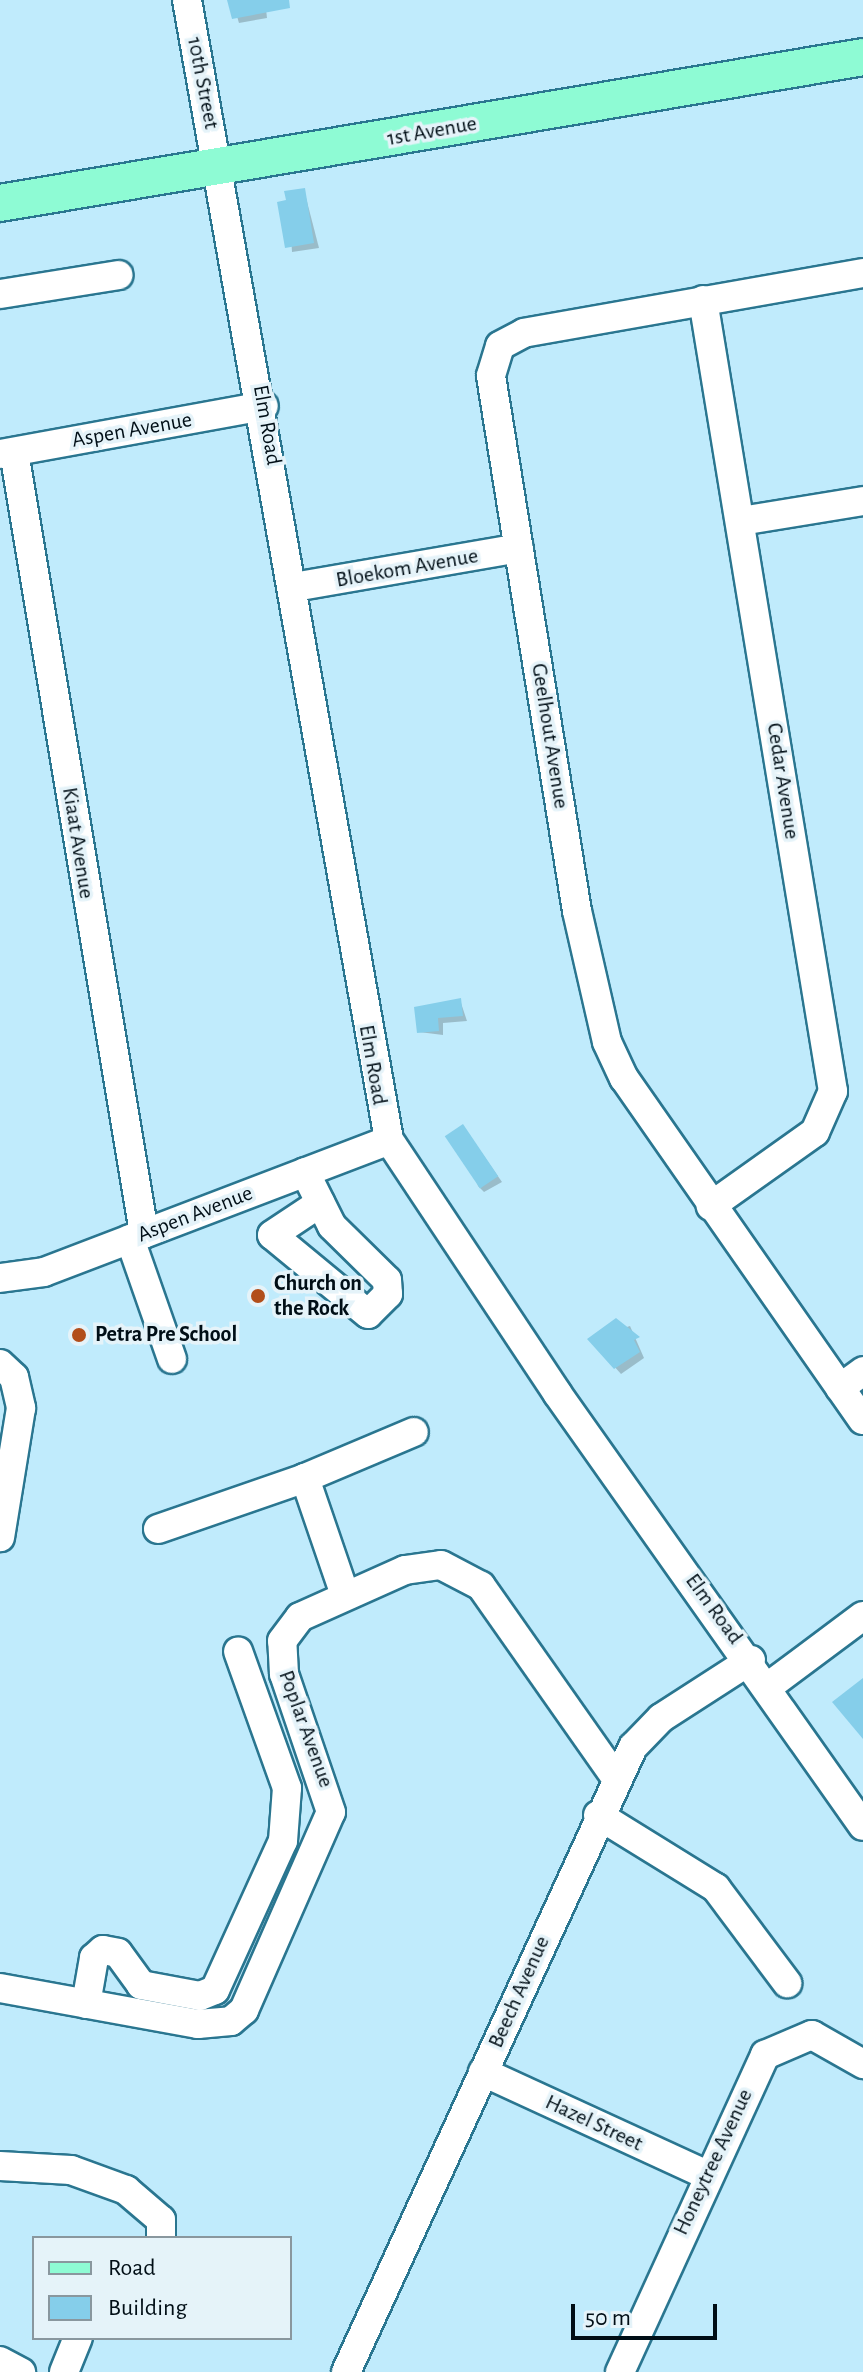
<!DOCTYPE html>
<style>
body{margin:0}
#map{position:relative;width:863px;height:2372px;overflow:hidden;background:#c0ebfc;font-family:"Alegreya Sans",sans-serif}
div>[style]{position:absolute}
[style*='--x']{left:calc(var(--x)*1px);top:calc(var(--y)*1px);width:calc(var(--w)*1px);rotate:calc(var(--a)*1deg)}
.shadow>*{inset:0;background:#0003}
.building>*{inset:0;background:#85ceea;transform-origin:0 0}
.roads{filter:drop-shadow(2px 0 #2a7690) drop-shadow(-2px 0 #2a7690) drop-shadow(0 2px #2a7690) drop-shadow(0 -2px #2a7690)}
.minor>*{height:28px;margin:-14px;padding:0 14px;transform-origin:14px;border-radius:14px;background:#fff}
.major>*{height:36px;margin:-18px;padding:0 18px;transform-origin:18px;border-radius:18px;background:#8efbd4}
.dots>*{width:22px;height:22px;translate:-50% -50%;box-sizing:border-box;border:4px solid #e5f3f9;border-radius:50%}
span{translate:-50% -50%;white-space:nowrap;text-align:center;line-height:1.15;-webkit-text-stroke:7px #e5f3f9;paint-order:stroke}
.street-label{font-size:22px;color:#000e16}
.poi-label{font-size:22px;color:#000e16;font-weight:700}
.left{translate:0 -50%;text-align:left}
.legend{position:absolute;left:32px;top:2236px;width:260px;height:104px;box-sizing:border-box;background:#e5f3f9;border:2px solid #89979e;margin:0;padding:10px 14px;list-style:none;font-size:24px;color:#000e16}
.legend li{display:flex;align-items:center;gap:16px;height:40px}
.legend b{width:40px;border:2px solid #89979e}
.scale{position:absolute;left:571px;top:2304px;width:146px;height:36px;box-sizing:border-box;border:4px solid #000e16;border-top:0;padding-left:10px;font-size:24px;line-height:28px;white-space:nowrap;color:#000e16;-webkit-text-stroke:6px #e5f3f9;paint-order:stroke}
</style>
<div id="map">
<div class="shadow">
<i style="clip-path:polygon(232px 0,265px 0,267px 18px,239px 23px)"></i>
<i style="clip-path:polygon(304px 190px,319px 248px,292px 252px,289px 202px)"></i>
<i style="clip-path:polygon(460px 1000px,467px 1021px,443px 1023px,443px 1035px,419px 1032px)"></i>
<i style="clip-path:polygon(463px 1126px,502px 1182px,484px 1192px,478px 1186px)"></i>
<i style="clip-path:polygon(630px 1326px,644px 1358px,621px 1374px,590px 1339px)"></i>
</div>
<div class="building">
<i style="clip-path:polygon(227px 0,289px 0,290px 8px,232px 19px)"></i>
<i style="clip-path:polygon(305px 188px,314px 243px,285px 248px,277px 202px,286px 200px,284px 191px)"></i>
<i style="clip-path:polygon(461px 998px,463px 1016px,438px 1018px,439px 1031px,417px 1033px,414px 1007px)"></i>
<i style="left:463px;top:1124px;width:63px;height:22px;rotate:56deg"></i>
<i style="clip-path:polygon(616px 1318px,640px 1337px,634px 1340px,640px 1352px,614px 1369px,587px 1339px)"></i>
<i style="clip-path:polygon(863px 1678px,863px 1739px,832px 1702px)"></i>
</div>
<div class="roads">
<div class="minor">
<i style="--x:187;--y:0;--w:1158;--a:79.95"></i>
<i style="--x:389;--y:1140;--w:304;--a:56.4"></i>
<i style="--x:557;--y:1393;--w:530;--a:54.75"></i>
<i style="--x:863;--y:273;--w:344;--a:170"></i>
<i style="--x:524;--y:333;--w:27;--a:152"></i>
<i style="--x:500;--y:346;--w:31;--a:107"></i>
<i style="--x:491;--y:376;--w:542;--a:80.87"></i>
<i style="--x:577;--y:911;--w:134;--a:77.1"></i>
<i style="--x:607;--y:1042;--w:40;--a:65"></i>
<i style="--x:624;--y:1078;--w:417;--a:55.1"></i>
<i style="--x:0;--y:294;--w:120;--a:-9.1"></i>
<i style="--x:703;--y:300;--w:802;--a:80.67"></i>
<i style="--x:833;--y:1091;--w:45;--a:113.7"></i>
<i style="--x:815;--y:1132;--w:128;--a:144.6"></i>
<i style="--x:14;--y:452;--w:792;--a:80.55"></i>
<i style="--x:0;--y:454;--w:268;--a:-10.3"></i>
<i style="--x:741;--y:521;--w:124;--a:-9.3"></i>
<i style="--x:294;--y:587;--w:228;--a:-9.8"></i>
<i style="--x:305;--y:1172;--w:60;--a:63.4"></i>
<i style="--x:332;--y:1226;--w:77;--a:44.5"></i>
<i style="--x:387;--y:1280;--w:14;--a:86"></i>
<i style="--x:388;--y:1294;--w:28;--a:135"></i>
<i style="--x:368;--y:1314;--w:124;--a:-140.5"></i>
<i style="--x:272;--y:1235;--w:58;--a:-33.7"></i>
<i style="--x:130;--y:1239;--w:127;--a:70.7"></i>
<i style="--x:0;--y:1278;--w:44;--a:-7.8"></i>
<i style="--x:44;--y:1272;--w:369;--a:-20.9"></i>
<i style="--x:0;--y:1364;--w:19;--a:43"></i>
<i style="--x:14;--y:1377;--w:32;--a:77"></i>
<i style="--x:21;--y:1408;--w:131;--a:99.2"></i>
<i style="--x:840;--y:1388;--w:29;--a:-36"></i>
<i style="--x:158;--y:1529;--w:156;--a:-19.1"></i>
<i style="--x:345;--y:1595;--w:124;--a:-108.9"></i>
<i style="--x:305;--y:1478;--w:118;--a:-22.9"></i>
<i style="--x:769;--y:1686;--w:117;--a:-36.7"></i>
<i style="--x:598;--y:1815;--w:139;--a:31.7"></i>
<i style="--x:716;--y:1888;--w:119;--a:53.2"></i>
<i style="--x:0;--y:1988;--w:201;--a:10.3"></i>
<i style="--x:198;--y:2024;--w:33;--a:-5"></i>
<i style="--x:231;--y:2021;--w:17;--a:-40"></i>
<i style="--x:244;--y:2010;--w:216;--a:-66.3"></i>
<i style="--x:331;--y:1812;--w:146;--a:-108.8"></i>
<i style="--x:284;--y:1674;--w:33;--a:-93"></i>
<i style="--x:282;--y:1641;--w:30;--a:-53"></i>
<i style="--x:300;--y:1617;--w:115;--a:-24.1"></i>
<i style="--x:405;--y:1570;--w:36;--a:-8"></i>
<i style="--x:441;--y:1565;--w:45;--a:27.7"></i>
<i style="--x:481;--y:1586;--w:235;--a:54.9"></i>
<i style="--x:86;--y:2004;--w:47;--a:-80.1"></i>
<i style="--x:94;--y:1958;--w:12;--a:-42"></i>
<i style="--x:103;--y:1950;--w:15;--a:11"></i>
<i style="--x:118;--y:1953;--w:39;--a:54"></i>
<i style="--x:141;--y:1985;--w:60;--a:10.6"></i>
<i style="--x:200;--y:1996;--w:16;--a:-22"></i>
<i style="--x:215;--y:1990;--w:164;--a:-65.5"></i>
<i style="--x:283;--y:1841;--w:53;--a:-85.7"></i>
<i style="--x:287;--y:1788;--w:145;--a:-109.7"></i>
<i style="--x:483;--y:2072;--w:244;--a:24.7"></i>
<i style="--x:0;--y:2166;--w:71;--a:3.2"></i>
<i style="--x:71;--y:2170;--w:59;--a:20"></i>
<i style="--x:126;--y:2190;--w:46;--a:40.6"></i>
<i style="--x:161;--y:2220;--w:18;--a:90"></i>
<i style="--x:0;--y:2361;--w:24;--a:28"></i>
<i style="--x:64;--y:2372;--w:37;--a:-68"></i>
<i style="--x:346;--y:2372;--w:688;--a:-65.34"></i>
<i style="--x:633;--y:1747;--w:40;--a:-46"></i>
<i style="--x:661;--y:1718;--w:107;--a:-32.8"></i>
<i style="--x:620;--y:2372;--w:349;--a:-65.4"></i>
<i style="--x:765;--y:2055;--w:51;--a:-23.1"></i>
<i style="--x:812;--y:2035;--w:59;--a:29.6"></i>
</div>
<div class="major">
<i style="--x:0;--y:203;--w:875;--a:-9.6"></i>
</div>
</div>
<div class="dots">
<i style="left:258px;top:1296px;background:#b24e1a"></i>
<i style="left:79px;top:1335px;background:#b24e1a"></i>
</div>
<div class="street-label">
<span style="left:203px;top:83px;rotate:79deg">10th Street</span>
<span style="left:432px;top:131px;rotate:-10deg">1st Avenue</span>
<span style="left:267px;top:425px;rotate:80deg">Elm Road</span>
<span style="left:132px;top:430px;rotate:-10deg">Aspen Avenue</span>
<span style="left:407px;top:568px;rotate:-10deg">Bloekom Avenue</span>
<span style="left:550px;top:736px;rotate:81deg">Geelhout Avenue</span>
<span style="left:783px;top:781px;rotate:81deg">Cedar Avenue</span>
<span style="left:78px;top:843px;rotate:81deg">Kiaat Avenue</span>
<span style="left:373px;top:1065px;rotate:80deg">Elm Road</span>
<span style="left:195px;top:1214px;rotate:-21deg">Aspen Avenue</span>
<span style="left:714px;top:1609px;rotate:54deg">Elm Road</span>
<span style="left:306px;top:1729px;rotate:70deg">Poplar Avenue</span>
<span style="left:519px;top:1992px;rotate:-66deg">Beech Avenue</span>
<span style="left:594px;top:2123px;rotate:25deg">Hazel Street</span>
<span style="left:713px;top:2162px;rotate:-65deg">Honeytree Avenue</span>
</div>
<div class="poi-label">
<span class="left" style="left:274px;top:1296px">Church on<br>the Rock</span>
<span class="left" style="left:95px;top:1335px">Petra Pre School</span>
</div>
<ul class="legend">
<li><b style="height:10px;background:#8efbd4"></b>Road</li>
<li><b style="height:22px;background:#85ceea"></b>Building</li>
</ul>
<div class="scale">50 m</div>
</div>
